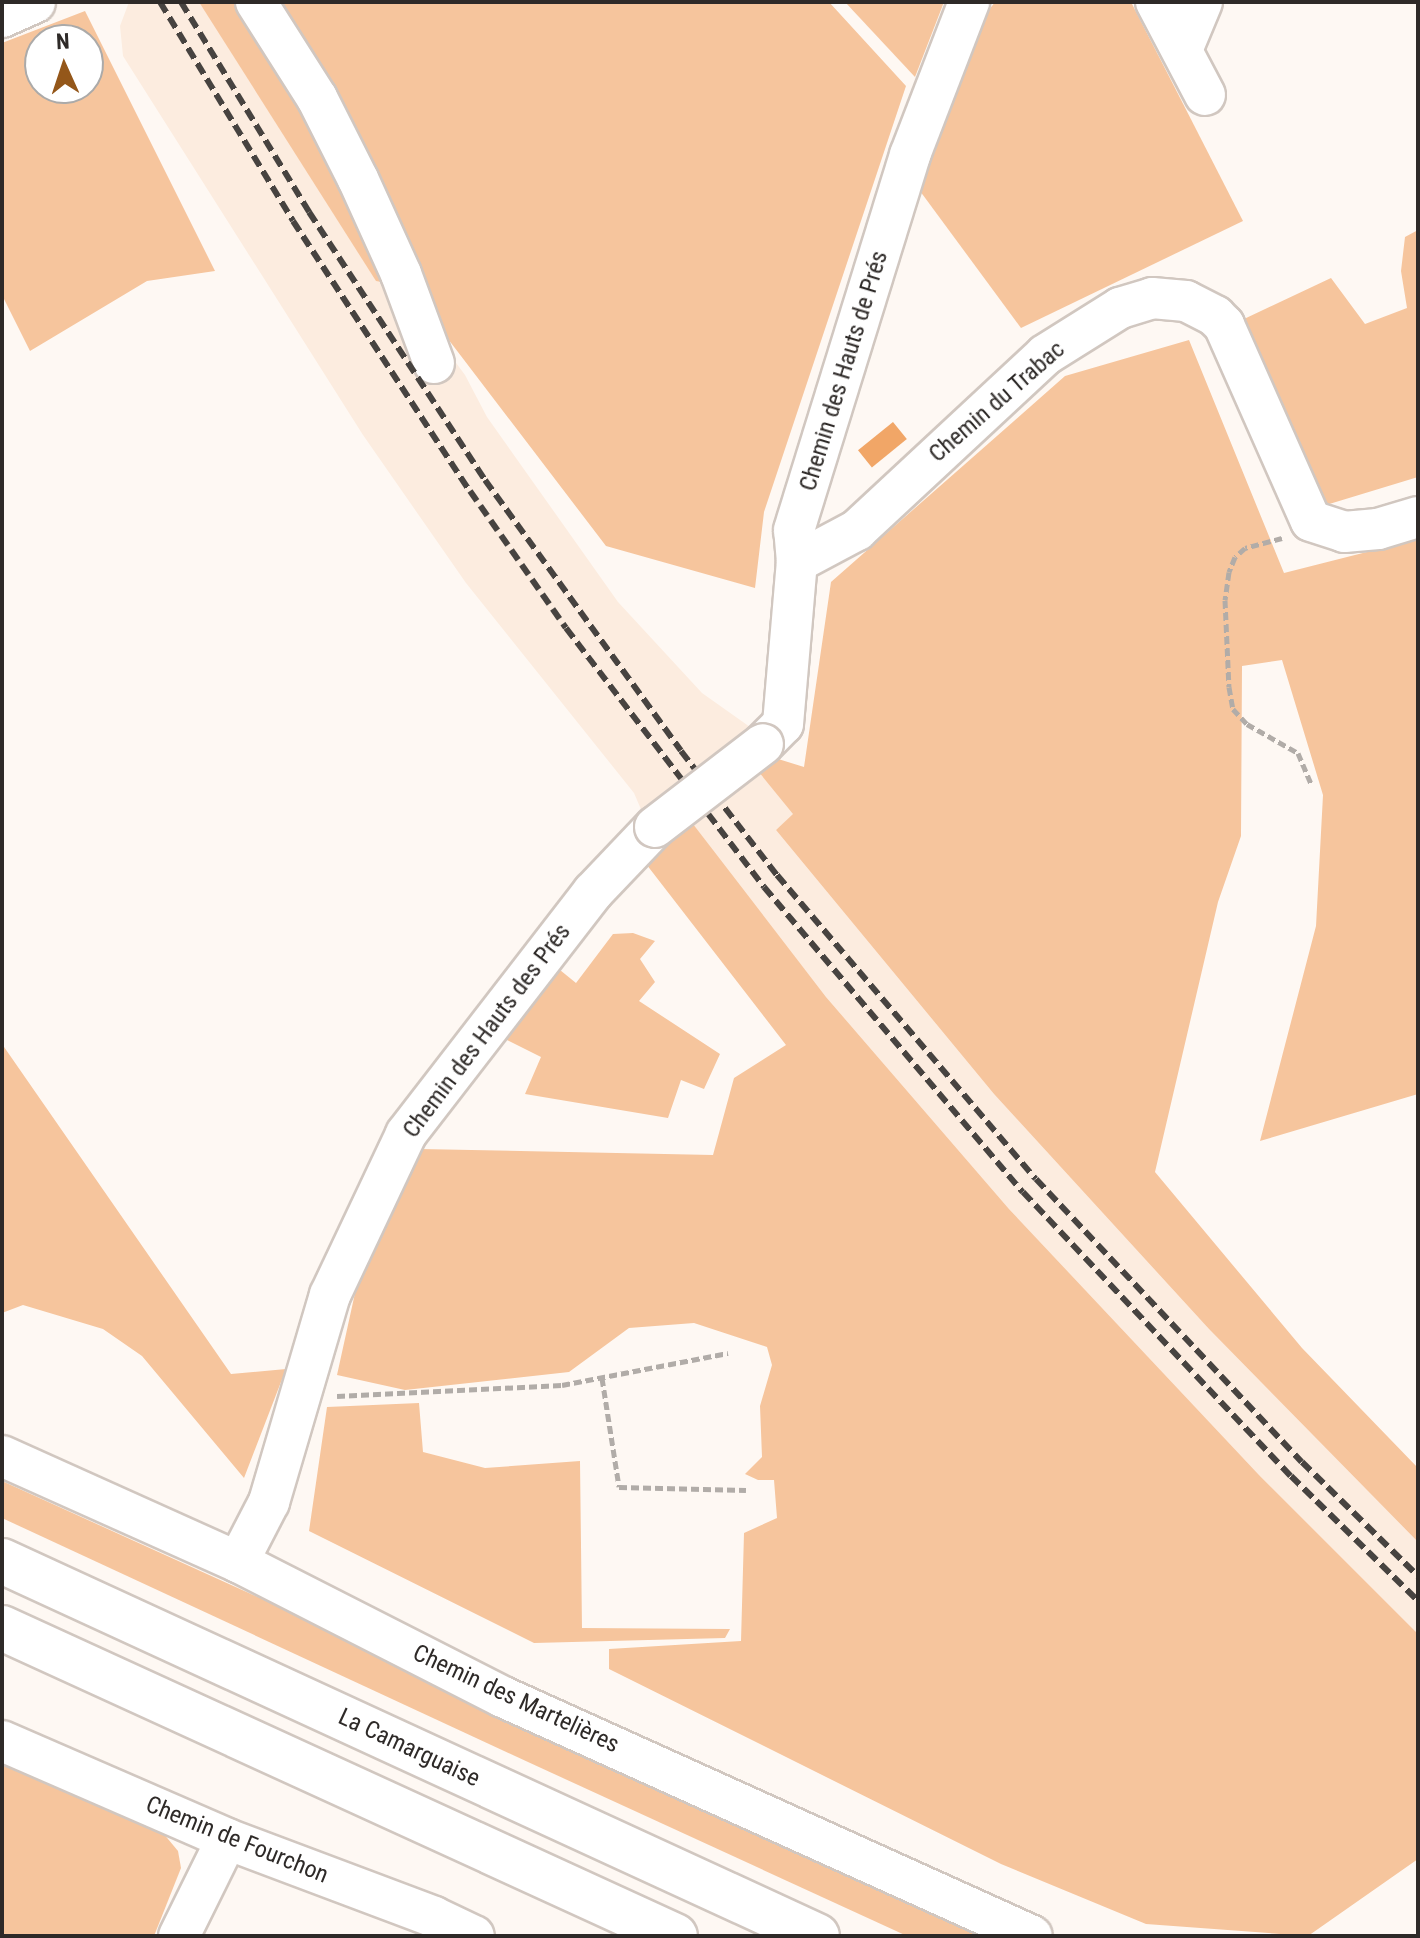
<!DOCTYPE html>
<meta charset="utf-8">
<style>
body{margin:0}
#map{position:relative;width:1420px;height:1938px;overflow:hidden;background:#fef8f3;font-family:"Roboto Condensed",sans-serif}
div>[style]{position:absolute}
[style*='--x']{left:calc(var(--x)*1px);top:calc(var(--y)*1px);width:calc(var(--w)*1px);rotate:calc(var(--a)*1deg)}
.built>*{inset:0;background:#fcecdf}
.green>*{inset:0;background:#f6c59d}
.water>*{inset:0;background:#f1a667;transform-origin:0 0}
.path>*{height:5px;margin-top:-2.5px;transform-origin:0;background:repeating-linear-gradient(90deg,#b1aca8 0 8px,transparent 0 12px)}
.roads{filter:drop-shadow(2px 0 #d1c7c0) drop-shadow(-2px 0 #d1c7c0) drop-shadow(0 2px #d1c7c0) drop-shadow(0 -2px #d1c7c0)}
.minor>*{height:40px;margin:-20px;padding:0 20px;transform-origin:20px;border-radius:20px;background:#fff}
.highway>*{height:44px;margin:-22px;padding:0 22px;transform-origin:22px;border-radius:22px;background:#fff}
.rail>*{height:6px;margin-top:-3px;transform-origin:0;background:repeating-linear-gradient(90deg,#474340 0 12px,transparent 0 18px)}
.bridges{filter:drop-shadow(2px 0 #d1c7c0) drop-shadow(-2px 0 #d1c7c0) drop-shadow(0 2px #d1c7c0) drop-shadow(0 -2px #d1c7c0)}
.minor-bridge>*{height:40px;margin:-20px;padding:0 20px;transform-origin:20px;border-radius:20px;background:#fff}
span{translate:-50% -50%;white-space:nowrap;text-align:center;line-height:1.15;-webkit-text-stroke:7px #fff;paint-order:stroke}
.street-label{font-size:24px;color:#2e2a28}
.frame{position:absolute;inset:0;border:4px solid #2e2a28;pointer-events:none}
.north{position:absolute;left:24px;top:24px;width:80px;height:80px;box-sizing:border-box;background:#fff;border:2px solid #abaaa9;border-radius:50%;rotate:357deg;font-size:22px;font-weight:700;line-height:32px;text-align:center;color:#2e2a28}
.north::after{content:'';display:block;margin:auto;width:28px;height:36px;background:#94571a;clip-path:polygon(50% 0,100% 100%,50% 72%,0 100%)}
</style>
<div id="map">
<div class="built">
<i style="clip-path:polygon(129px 2px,223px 2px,369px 245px,465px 375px,487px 417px,618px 602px,702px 693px,750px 727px,643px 814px,634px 793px,466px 583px,363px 435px,123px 56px,120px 26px)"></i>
<i style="clip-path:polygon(758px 771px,794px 814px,776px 830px,994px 1094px,1209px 1329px,1418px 1542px,1418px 1634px,1259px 1475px,1009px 1209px,826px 997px,737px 883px,693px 824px)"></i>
</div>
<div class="green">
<i style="clip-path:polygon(199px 2px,242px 2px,286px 68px,387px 283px,376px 281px)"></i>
<i style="clip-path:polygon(267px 2px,829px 2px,906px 86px,764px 512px,755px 588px,606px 546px,445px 335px,401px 228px)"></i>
<i style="clip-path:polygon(845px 2px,944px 2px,915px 77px)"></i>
<i style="clip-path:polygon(995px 2px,1131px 2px,1243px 221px,1021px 328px,920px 191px,971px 34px)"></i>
<i style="clip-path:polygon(evenodd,85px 11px,215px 271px,147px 281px,30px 351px,2px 295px,2px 43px,85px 11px,40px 40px,88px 40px,88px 88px,40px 88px,40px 40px)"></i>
<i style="clip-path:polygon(1418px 230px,1418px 477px,1326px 505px,1244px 319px,1331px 278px,1365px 324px,1407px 308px,1401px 271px,1405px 237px)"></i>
<i style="clip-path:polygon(1189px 340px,1284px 573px,1418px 539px,1418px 1094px,1260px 1141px,1316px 926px,1323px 795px,1282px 660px,1242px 666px,1241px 836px,1218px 902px,1155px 1172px,1302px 1348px,1418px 1468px,1418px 1542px,1209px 1329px,994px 1094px,776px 830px,793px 814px,758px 771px,775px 758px,804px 767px,831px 582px,1065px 376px)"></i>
<i style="clip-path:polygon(693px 824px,826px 997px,1009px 1209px,1259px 1475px,1418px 1634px,1418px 1859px,1308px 1936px,1146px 1924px,1001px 1864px,609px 1669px,609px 1649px,741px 1641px,744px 1533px,777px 1518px,774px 1480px,758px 1480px,745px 1474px,762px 1457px,760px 1406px,772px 1365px,767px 1347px,694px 1323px,629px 1328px,569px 1372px,405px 1390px,337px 1375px,357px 1284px,420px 1149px,713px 1155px,734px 1078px,786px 1045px,643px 860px)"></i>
<i style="clip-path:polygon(633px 933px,655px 941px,640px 959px,655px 982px,639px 1001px,720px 1054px,704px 1089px,681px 1080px,668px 1118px,525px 1094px,541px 1057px,503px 1038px,560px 970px,576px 983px,613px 934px)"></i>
<i style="clip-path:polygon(2px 1044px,231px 1374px,286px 1369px,244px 1478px,142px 1356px,103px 1329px,23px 1305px,2px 1313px)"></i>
<i style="clip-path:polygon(419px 1403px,423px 1452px,485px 1468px,580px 1461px,582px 1628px,730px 1629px,725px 1638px,534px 1643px,309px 1531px,327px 1407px)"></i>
<i style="clip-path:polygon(2px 1481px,337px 1633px,984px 1936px,907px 1936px,528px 1762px,2px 1518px)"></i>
<i style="clip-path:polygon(2px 1759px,116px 1807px,163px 1833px,178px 1851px,181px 1868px,154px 1936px,2px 1936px)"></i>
</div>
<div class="water">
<i style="left:893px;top:422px;width:22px;height:45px;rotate:51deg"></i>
</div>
<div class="path">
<i style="--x:1282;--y:538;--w:38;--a:165"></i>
<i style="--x:1245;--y:548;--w:13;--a:138"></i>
<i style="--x:1235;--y:557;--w:16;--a:112"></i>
<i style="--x:1229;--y:572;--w:28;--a:98"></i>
<i style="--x:1225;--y:600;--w:87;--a:87.4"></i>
<i style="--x:1229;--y:687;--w:22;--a:80"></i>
<i style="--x:1233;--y:709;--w:21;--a:47"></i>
<i style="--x:1247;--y:724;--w:59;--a:29.6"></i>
<i style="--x:1298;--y:753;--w:34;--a:67"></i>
<i style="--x:602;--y:1378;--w:110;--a:81.1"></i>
<i style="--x:619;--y:1487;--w:127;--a:1.4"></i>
<i style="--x:337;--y:1396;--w:225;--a:-2.8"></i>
<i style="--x:562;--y:1385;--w:169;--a:-10.9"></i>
</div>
<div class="roads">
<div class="minor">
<i style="--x:256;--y:2;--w:114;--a:57.6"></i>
<i style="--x:317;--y:98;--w:91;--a:63.2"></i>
<i style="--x:358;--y:179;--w:104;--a:65.6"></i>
<i style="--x:401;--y:274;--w:95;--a:69.7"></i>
<i style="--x:1156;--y:2;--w:105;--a:62.2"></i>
<i style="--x:2;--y:17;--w:36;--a:-24"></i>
<i style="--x:1182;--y:50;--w:52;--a:-67.4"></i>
<i style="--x:797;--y:562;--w:68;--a:-28.1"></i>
<i style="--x:857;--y:530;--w:257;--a:-42.9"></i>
<i style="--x:1045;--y:355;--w:89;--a:-32.1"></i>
<i style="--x:1120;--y:308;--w:34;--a:-17"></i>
<i style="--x:1152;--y:298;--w:34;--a:5"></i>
<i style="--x:1186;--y:301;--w:33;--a:27"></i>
<i style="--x:1215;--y:316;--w:13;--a:45"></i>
<i style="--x:1224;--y:325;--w:214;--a:66.1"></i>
<i style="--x:1311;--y:521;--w:35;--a:18"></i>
<i style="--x:1344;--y:532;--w:34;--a:-5"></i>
<i style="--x:1378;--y:529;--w:42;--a:-16.7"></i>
<i style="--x:763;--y:744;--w:28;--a:-45"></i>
<i style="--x:783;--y:724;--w:163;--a:-85.1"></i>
<i style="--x:797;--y:562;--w:32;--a:-95"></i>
<i style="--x:794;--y:530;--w:393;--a:-72.8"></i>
<i style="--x:910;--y:155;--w:164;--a:-68.9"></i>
<i style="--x:2;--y:1456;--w:259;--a:24.2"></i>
<i style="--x:238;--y:1562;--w:297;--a:27"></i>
<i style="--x:503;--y:1697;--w:580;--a:24.31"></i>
<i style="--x:238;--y:1562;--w:68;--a:-62.7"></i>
<i style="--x:269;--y:1502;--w:216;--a:-73.6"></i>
<i style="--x:330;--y:1295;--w:178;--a:-64.7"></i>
<i style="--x:406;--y:1134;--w:306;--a:-52.3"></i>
<i style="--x:593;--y:892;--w:90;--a:-46.4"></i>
<i style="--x:2;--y:1741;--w:245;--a:23.5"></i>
<i style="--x:227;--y:1839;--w:221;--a:20.6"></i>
<i style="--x:434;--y:1917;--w:44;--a:25.4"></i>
<i style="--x:179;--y:1936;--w:108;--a:-63.7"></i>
</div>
<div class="highway">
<i style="--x:2;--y:1561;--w:897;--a:24.71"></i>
<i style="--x:2;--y:1628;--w:740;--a:24.59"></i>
</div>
</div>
<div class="rail">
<i style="--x:160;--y:2;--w:256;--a:58.7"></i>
<i style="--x:293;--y:221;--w:323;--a:56.8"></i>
<i style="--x:470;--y:491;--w:167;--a:55"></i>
<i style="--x:566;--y:628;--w:326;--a:52.6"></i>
<i style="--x:764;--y:887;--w:400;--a:49.7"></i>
<i style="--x:1023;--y:1192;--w:390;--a:46.7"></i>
<i style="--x:1291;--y:1476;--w:178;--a:44.5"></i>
<i style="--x:181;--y:2;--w:246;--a:58.6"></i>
<i style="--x:309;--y:212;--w:321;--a:56.7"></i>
<i style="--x:485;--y:480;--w:334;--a:54.1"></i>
<i style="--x:681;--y:751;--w:157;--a:52.3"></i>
<i style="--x:777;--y:875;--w:399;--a:49.6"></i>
<i style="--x:1036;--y:1179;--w:388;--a:46.8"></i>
<i style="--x:1302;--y:1462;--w:163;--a:44.5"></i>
</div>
<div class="bridges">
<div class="minor-bridge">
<i style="--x:655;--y:827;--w:136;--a:-37.5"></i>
</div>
</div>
<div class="street-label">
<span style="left:844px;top:371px;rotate:-73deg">Chemin des Hauts de Prés</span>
<span style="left:997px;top:402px;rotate:-41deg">Chemin du Trabac</span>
<span style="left:487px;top:1031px;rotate:-53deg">Chemin des Hauts des Prés</span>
<span style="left:516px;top:1699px;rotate:25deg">Chemin des Martelières</span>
<span style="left:409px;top:1748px;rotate:25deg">La Camarguaise</span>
<span style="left:237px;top:1840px;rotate:22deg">Chemin de Fourchon</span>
</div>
<div class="frame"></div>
<div class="north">N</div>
</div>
